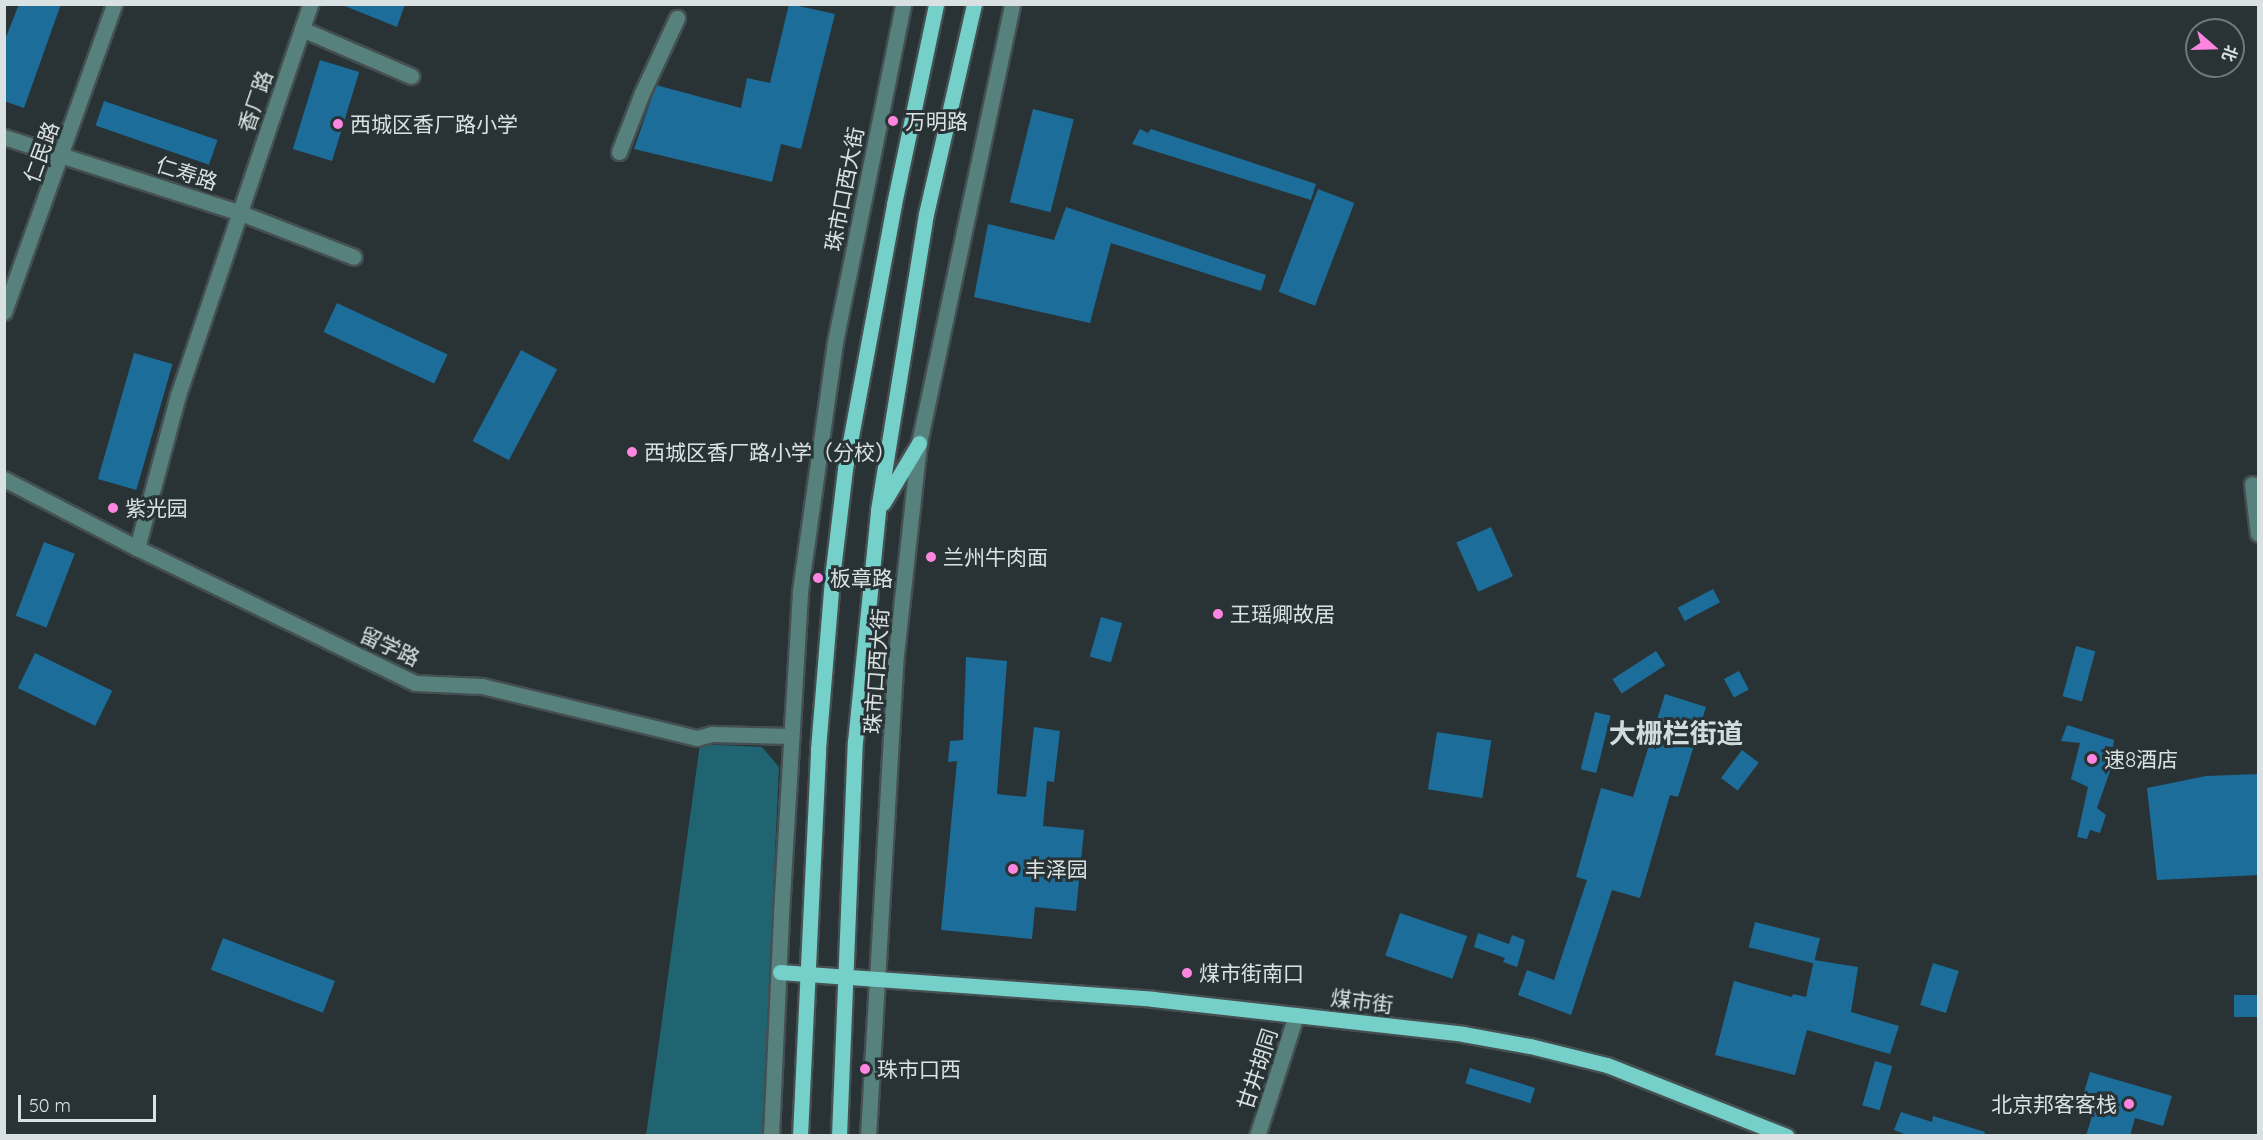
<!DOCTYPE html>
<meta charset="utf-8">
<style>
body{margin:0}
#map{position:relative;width:2263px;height:1140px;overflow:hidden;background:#293335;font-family:Quicksand,"Noto Sans SC",sans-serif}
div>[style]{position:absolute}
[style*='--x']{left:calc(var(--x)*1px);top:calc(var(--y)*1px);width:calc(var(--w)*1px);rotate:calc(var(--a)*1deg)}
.green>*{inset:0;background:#206472}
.building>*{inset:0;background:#1c6d9a;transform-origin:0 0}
.roads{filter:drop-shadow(2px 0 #454f51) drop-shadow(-2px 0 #454f51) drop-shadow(0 2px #454f51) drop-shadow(0 -2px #454f51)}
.minor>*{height:15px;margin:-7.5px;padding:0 7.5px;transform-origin:7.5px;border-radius:7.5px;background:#57817d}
.major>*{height:15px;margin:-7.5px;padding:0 7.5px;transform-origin:7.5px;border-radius:7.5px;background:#76d0ca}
.dots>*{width:16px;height:16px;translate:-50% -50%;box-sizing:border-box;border:3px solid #293335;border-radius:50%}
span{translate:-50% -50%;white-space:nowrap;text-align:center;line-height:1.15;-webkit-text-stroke:6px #293335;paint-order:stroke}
.street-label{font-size:21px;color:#dae1e2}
.poi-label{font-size:21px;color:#dae1e2}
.left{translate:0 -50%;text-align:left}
.right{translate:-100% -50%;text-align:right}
.district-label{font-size:27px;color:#d0dde0;font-weight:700}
.frame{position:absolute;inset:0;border:6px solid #dae1e2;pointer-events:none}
.north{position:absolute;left:2185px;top:18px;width:60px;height:60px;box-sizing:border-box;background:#293335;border:2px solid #70797a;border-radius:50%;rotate:110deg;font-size:16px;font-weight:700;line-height:24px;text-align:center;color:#dae1e2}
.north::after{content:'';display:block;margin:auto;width:21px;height:27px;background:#fe86e1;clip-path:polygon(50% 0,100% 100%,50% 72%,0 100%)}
.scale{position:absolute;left:18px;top:1095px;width:138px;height:27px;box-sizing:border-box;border:3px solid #dae1e2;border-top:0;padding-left:8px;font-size:18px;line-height:21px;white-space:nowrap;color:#dae1e2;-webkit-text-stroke:4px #293335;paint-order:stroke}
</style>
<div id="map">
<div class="green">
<i style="clip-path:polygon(700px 744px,762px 747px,779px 767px,762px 1135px,646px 1136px)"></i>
</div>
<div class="building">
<i style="clip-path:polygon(19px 4px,61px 4px,24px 108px,4px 101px,4px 42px)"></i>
<i style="clip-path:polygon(340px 4px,405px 4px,397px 27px)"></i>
<i style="clip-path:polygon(789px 4px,835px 14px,801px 149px,781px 144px,772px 182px,634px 149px,656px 85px,741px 108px,747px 78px,770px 83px)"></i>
<i style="left:320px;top:60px;width:41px;height:93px;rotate:17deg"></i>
<i style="left:104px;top:101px;width:120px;height:26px;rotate:19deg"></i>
<i style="left:1033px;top:109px;width:42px;height:96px;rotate:14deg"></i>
<i style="clip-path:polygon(1140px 129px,1148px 133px,1151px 129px,1316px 184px,1311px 200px,1132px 144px)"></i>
<i style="left:1318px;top:189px;width:39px;height:110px;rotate:21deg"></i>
<i style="clip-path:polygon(1066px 207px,1266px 275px,1261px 291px,1111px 243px,1090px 323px,974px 297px,988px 224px,1054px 240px)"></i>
<i style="left:337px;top:303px;width:122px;height:32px;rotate:25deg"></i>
<i style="left:521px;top:350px;width:41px;height:103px;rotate:28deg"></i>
<i style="left:134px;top:353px;width:40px;height:131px;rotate:16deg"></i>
<i style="left:1491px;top:527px;width:54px;height:38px;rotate:66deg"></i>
<i style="left:44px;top:542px;width:33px;height:79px;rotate:21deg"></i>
<i style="left:1713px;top:589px;width:15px;height:40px;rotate:62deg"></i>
<i style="left:1101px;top:617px;width:22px;height:41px;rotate:16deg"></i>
<i style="left:2076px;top:646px;width:20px;height:52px;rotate:15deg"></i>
<i style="left:1656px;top:651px;width:17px;height:52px;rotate:57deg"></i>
<i style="left:35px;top:653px;width:86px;height:39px;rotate:26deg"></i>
<i style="clip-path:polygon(966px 657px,1007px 661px,997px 794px,1026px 797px,1034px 727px,1060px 731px,1054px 782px,1047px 781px,1043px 826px,1084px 830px,1076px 911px,1035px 907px,1032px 939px,941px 930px,957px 761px,948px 762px,950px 741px,963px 740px)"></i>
<i style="left:1739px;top:671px;width:21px;height:17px;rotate:62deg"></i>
<i style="clip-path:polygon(1665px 694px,1706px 707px,1678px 797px,1670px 795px,1640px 898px,1612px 890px,1571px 1015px,1518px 995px,1527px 970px,1554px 980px,1587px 880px,1576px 877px,1601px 788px,1633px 797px)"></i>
<i style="left:1595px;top:712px;width:16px;height:59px;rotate:14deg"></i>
<i style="clip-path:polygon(2067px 725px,2114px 740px,2113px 747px,2105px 746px,2106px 753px,2115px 757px,2097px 808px,2106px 815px,2100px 833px,2090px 830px,2087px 839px,2077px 837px,2088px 787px,2071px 779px,2080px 743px,2061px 741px)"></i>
<i style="left:1437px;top:732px;width:55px;height:58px;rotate:9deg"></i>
<i style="left:1742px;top:750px;width:21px;height:35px;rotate:37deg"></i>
<i style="clip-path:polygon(2259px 774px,2259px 875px,2157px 880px,2147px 788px,2206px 776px)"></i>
<i style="left:1400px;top:913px;width:71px;height:45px;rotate:19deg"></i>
<i style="left:1755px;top:922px;width:67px;height:26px;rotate:14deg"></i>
<i style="clip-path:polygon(1478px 933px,1509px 944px,1512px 935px,1525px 940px,1517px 967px,1503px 962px,1505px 958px,1474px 947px)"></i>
<i style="left:223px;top:938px;width:120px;height:34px;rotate:21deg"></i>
<i style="clip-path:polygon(1814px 960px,1858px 967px,1851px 1012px,1899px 1026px,1890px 1054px,1807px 1030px,1795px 1075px,1715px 1055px,1734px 981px,1792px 997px,1793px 994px,1806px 997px)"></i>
<i style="left:1933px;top:963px;width:27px;height:44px;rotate:17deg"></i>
<i style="left:2259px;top:995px;width:22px;height:25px;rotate:90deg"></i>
<i style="left:1875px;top:1061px;width:18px;height:46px;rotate:16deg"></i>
<i style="left:1470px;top:1068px;width:68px;height:16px;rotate:17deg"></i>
<i style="clip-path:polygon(2090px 1072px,2172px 1096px,2163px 1126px,2135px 1118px,2130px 1136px,2086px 1136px,2095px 1106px,2081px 1102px)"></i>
<i style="clip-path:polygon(1901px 1112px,1932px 1122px,1933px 1116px,1985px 1132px,1984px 1136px,1909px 1136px,1894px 1130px)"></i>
</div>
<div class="roads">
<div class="minor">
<i style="--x:302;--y:29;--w:119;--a:23.3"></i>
<i style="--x:4;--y:137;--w:246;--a:17.8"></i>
<i style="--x:238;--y:212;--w:124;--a:21.2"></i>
<i style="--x:619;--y:152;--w:63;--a:-68.7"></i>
<i style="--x:642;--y:93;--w:83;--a:-65"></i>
<i style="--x:4;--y:312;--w:327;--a:-70.3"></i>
<i style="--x:4;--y:479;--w:150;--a:27.4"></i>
<i style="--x:137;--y:548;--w:309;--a:25.9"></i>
<i style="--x:415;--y:683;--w:67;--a:2.6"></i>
<i style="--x:482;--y:686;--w:221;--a:13.6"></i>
<i style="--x:697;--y:738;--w:16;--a:-15"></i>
<i style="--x:712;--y:734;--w:79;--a:1.5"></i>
<i style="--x:2252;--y:484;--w:50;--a:83.2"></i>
<i style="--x:137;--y:548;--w:158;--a:-75"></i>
<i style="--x:178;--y:395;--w:413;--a:-71.3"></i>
<i style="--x:771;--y:1136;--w:223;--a:-87.4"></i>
<i style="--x:781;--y:913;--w:323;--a:-86.6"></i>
<i style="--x:800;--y:591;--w:251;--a:-82"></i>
<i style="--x:835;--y:342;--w:345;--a:-78.6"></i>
<i style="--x:868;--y:1136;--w:473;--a:-86.7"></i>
<i style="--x:895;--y:664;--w:222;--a:-83.8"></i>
<i style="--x:919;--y:443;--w:449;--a:-78"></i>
<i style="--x:1257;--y:1136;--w:127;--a:-72.1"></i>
</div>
<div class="major">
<i style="--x:883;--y:503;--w:70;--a:-59"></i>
<i style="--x:780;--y:972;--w:374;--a:4.1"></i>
<i style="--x:1153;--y:999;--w:312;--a:6.4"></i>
<i style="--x:1463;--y:1034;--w:68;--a:10.2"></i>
<i style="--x:1530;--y:1046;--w:79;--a:13.9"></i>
<i style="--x:1607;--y:1065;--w:193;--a:21.6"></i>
<i style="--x:800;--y:1136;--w:387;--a:-87.3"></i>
<i style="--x:818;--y:749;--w:172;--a:-85.3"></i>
<i style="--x:832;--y:578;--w:110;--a:-83.2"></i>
<i style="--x:845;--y:469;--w:269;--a:-79.5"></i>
<i style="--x:894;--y:204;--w:204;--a:-78.1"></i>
<i style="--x:839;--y:1136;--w:394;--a:-87.7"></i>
<i style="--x:855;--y:742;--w:233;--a:-84.3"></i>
<i style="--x:878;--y:510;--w:300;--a:-80.8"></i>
<i style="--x:926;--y:214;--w:215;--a:-77.1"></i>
</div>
</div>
<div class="dots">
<i style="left:893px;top:121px;background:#fe86e1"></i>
<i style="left:338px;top:124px;background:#fe86e1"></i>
<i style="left:632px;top:452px;background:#fe86e1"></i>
<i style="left:113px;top:508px;background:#fe86e1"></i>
<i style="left:931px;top:557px;background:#fe86e1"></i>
<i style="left:818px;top:578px;background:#fe86e1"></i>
<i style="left:1218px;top:614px;background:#fe86e1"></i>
<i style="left:2092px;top:759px;background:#fe86e1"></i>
<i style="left:1013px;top:869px;background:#fe86e1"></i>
<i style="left:1187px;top:973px;background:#fe86e1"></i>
<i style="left:865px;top:1069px;background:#fe86e1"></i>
<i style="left:2129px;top:1104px;background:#fe86e1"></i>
</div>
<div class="street-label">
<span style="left:255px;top:101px;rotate:-71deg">香厂路</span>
<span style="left:41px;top:152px;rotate:-70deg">仁民路</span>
<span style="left:187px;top:173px;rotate:18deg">仁寿路</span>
<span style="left:844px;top:189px;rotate:-79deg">珠市口西大街</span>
<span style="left:390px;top:646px;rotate:25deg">留学路</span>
<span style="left:876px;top:671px;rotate:-86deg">珠市口西大街</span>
<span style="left:1362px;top:1001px;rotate:7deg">煤市街</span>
<span style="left:1257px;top:1069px;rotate:-72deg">甘井胡同</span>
</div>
<div class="poi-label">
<span class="left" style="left:905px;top:121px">万明路</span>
<span class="left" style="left:350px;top:124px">西城区香厂路小学</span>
<span class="left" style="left:644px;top:452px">西城区香厂路小学（分校）</span>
<span class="left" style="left:125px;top:508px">紫光园</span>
<span class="left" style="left:943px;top:557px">兰州牛肉面</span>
<span class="left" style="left:830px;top:578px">板章路</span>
<span class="left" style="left:1230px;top:614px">王瑶卿故居</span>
<span class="left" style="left:2104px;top:759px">速8酒店</span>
<span class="left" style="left:1025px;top:869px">丰泽园</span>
<span class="left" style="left:1199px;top:973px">煤市街南口</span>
<span class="left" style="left:877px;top:1069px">珠市口西</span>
<span class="right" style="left:2117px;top:1104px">北京邦客客栈</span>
</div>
<div class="district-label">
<span style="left:1676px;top:734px">大栅栏街道</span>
</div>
<div class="frame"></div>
<div class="north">北</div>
<div class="scale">50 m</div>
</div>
